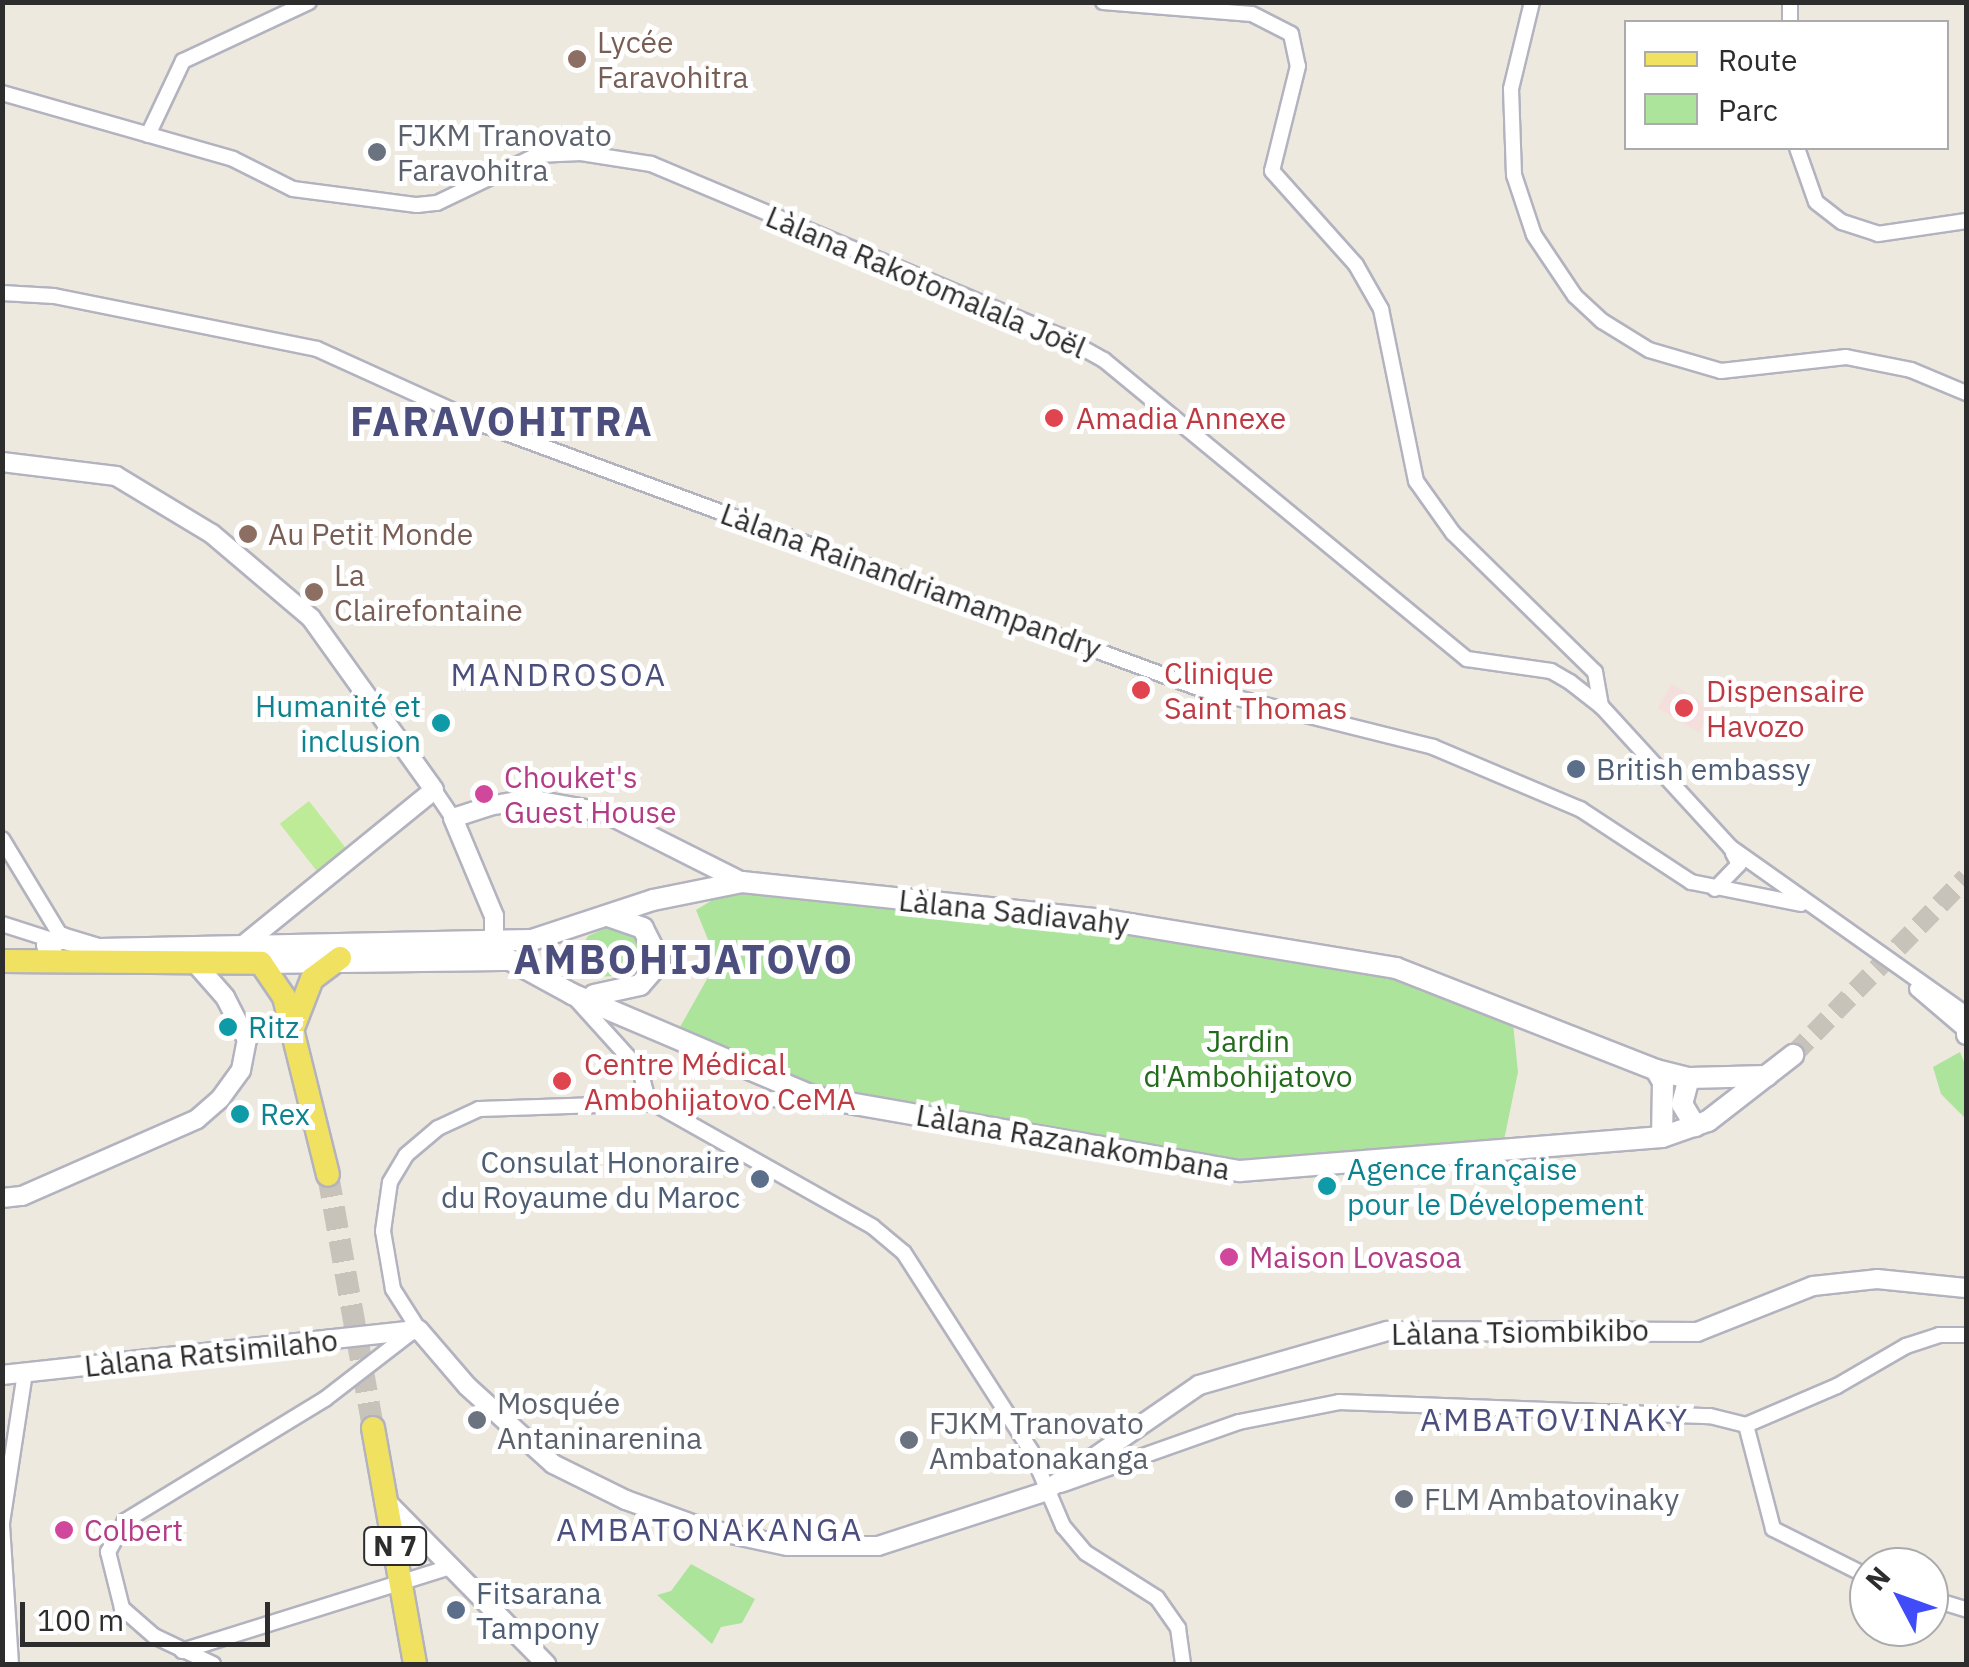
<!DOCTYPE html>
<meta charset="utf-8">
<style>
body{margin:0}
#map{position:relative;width:1969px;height:1667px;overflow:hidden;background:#eee9df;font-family:"IBM Plex Sans",sans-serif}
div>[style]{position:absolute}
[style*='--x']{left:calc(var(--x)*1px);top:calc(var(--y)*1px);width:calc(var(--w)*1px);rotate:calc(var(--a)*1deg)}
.medical>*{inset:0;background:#f4dfdd;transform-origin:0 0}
.green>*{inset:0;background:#ace49c}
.pitch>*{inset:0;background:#beeb98;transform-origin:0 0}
.secondary-tunnel>*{height:20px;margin-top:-10px;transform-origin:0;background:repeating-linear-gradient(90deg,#c7c3bb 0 20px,transparent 0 30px)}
.primary-tunnel>*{height:22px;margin-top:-11px;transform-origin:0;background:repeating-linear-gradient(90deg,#c7c3bb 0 22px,transparent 0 33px)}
.roads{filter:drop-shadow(2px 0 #b3b3c0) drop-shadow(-2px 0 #b3b3c0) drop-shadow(0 2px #b3b3c0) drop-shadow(0 -2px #b3b3c0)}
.minor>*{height:14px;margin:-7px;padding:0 7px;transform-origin:7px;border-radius:7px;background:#fff}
.tertiary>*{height:18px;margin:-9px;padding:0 9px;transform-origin:9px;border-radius:9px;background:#fff}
.secondary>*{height:20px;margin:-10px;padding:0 10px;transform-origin:10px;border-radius:10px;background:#fff}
.primary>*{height:22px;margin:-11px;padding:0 11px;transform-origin:11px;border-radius:11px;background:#f1e161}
.dots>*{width:28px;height:28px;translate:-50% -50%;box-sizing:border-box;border:5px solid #fff;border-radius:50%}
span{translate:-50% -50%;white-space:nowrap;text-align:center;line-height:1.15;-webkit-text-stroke:10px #fff;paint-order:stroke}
.shield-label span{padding:2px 8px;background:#fff;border:2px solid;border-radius:8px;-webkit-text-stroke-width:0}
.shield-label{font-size:28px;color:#2d2d2d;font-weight:700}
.education-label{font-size:30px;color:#785e54}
.left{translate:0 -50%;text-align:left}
.worship-label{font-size:30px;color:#5b616d}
.street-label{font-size:30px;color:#2d2d2d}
.health-label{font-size:30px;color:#be3a42}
.culture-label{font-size:30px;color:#0d838f}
.right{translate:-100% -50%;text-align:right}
.service-label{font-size:30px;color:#4e5e75}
.hotel-label{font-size:30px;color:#b23c85}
.park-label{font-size:30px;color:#226b1b}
.neighbourhood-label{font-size:32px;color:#4c4f7e;letter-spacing:2.5px}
.district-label{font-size:40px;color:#4c4f7e;font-weight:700;letter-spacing:2.5px}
.frame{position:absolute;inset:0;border:5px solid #2d2d2d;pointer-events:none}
.legend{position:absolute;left:1624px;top:20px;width:325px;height:130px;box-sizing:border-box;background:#fff;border:2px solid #ababab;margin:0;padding:12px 18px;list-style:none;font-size:30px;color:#2d2d2d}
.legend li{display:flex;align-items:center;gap:20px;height:50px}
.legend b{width:50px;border:2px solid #ababab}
.north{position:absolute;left:1849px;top:1547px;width:100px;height:100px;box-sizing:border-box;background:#fff;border:2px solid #ababab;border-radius:50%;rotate:311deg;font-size:28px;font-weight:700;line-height:40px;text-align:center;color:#2d2d2d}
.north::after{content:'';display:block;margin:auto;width:35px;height:45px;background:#404cfa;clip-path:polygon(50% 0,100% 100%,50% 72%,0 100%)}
.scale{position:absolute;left:20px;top:1602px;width:250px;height:45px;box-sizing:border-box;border:5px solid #2d2d2d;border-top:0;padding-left:12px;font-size:30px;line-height:35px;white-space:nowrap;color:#2d2d2d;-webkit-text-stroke:8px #fff;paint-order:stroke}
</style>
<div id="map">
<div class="medical">
<i style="left:1672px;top:684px;width:48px;height:28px;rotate:31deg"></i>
</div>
<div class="green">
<i style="clip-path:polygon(742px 882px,1384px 966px,1512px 1013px,1518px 1072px,1503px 1145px,1240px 1171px,815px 1097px,680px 1027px,711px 972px,713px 952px,696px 910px)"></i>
<i style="clip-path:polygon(613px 925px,638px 932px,647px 958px,630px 975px,597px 977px,580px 963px,578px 952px,588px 936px)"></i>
<i style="clip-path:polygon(1960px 1052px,1966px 1067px,1966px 1119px,1941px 1094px,1933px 1067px)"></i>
<i style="clip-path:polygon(691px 1564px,755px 1599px,742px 1623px,721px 1627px,712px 1644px,657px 1595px,671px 1591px)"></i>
</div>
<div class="pitch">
<i style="left:309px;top:801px;width:60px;height:37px;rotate:52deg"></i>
</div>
<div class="secondary-tunnel">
<i style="--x:1793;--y:1055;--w:248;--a:-45.7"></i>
</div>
<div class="primary-tunnel">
<i style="--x:328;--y:1175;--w:257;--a:79.9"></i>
</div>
<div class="roads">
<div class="minor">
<i style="--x:1103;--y:2;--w:149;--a:4.6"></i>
<i style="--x:1252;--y:14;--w:44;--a:27.1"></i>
<i style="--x:1291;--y:34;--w:33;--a:78"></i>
<i style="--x:1298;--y:66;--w:108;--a:103.9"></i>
<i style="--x:1272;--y:171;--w:126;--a:48.2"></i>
<i style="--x:1356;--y:265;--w:51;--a:60.4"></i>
<i style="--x:1381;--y:309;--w:176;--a:78.5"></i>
<i style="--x:1416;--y:481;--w:64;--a:54.6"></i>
<i style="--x:1453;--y:533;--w:199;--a:44.4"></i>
<i style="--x:1595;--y:672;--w:35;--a:80"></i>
<i style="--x:1532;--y:2;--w:89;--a:103.6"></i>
<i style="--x:1511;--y:89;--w:86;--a:88"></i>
<i style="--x:1514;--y:175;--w:63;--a:71.6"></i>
<i style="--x:1534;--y:235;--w:73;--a:56.1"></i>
<i style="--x:1575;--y:296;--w:37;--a:43"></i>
<i style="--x:1602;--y:321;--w:55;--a:31.7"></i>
<i style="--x:1649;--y:350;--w:75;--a:16.3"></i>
<i style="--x:1721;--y:371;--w:126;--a:-6.4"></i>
<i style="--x:1846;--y:357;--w:66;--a:11.3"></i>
<i style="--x:1911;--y:370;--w:60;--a:22.7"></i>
<i style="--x:1790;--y:22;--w:20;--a:-90"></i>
<i style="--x:2;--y:93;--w:240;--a:15.9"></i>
<i style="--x:233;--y:159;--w:67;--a:26.6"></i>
<i style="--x:293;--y:189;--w:125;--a:7.4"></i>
<i style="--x:417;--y:205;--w:20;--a:-6"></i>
<i style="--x:437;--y:203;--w:111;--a:-25.6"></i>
<i style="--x:537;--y:155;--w:44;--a:-2.6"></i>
<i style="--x:581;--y:153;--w:71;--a:8.9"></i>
<i style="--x:651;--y:164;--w:445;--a:22.8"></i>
<i style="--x:1061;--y:336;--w:49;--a:29.2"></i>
<i style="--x:1104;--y:360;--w:470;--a:39.5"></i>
<i style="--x:1467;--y:659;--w:85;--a:8.1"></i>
<i style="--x:1551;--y:671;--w:22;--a:30"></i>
<i style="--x:1570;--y:682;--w:39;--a:38"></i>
<i style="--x:1601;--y:706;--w:191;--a:47.5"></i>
<i style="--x:1730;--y:847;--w:289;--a:35.3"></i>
<i style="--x:148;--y:135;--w:82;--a:-64.7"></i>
<i style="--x:183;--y:61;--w:139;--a:-25.1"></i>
<i style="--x:1797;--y:148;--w:57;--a:70.6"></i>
<i style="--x:1816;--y:202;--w:33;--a:38"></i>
<i style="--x:1842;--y:222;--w:38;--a:18"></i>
<i style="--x:1878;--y:234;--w:89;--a:-8.4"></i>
<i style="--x:2;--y:293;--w:52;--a:3.3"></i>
<i style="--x:54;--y:296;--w:268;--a:11.4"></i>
<i style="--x:317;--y:349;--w:187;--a:24.4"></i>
<i style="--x:487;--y:426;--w:761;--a:20.22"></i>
<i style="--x:1201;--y:689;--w:239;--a:14"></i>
<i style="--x:1433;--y:747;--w:160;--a:22.9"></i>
<i style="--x:1580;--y:809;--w:133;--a:33.3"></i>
<i style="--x:1691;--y:882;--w:112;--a:11.3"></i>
<i style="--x:434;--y:790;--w:34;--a:56"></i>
<i style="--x:2;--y:839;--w:116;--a:58.8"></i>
<i style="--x:1715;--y:889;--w:35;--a:-46"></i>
<i style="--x:1739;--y:864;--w:13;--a:-119"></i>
<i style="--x:2;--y:924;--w:52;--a:17.7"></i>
<i style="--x:1917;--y:989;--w:60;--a:40.3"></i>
<i style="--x:575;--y:998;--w:97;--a:47.9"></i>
<i style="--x:640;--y:1070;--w:31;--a:75"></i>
<i style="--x:648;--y:1100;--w:258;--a:29.4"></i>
<i style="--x:873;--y:1227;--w:40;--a:40"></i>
<i style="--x:904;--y:1253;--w:235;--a:57.3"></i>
<i style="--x:1031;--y:1451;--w:82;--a:66.9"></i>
<i style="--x:1063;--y:1526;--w:35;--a:50"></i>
<i style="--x:1086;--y:1553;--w:84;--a:32.4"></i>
<i style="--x:1157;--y:1598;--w:37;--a:55"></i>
<i style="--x:1178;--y:1628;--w:36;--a:82"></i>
<i style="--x:419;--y:1330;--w:49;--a:-122.4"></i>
<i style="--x:393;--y:1289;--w:59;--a:-99.8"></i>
<i style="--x:383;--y:1231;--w:49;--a:-81.9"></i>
<i style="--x:390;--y:1182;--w:31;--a:-59"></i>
<i style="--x:406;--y:1155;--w:42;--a:-40.2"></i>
<i style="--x:438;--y:1128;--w:45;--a:-24.9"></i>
<i style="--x:479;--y:1109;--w:330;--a:-1.9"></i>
<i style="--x:1746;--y:1425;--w:99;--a:-23.2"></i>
<i style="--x:1837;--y:1386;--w:80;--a:-30.1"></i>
<i style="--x:1906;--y:1346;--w:35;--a:-18"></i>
<i style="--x:1939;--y:1335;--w:27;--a:0"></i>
<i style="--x:1746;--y:1425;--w:107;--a:75.4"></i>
<i style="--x:1773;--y:1529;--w:107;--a:26.6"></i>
<i style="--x:1061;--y:1485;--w:189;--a:-19.5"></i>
<i style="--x:1239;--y:1422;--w:102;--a:-11.3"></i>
<i style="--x:1339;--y:1402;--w:371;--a:2.2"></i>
<i style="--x:1710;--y:1416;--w:37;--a:14"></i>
<i style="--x:2;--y:1523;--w:152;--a:-81.3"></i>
<i style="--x:2;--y:1525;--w:139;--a:86.3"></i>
<i style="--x:1929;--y:1598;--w:39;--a:17"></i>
<i style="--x:182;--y:1651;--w:281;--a:-17.4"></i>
<i style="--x:213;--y:1664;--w:65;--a:-154.6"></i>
<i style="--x:154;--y:1636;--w:43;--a:-138.8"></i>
<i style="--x:122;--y:1608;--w:58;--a:-104"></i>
<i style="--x:108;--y:1552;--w:35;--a:-61"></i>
<i style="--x:125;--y:1521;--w:234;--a:-31.4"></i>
<i style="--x:325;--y:1399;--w:111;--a:-37.7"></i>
</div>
<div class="tertiary">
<i style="--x:2;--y:462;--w:115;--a:7"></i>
<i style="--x:116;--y:476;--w:112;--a:31.1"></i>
<i style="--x:212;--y:534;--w:130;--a:40.3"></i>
<i style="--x:311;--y:618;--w:211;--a:54.4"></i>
<i style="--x:434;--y:790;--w:242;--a:140.9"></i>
<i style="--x:494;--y:943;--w:27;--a:-90"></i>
<i style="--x:494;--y:916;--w:106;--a:-112.7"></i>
<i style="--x:453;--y:818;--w:38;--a:-18"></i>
<i style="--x:489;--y:806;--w:41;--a:-9.9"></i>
<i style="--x:529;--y:799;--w:75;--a:10"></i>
<i style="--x:603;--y:812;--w:156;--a:26.7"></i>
<i style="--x:1966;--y:1018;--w:17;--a:90"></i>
<i style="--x:2;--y:1198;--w:20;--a:-6"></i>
<i style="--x:22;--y:1196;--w:191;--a:-23.7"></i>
<i style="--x:197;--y:1119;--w:30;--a:-41"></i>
<i style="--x:220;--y:1099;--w:36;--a:-54"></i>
<i style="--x:241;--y:1070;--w:31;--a:-79"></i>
<i style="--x:247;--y:1040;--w:48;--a:-117.1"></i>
<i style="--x:225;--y:997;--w:44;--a:-131.3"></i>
<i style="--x:2;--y:1375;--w:419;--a:-6.2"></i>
<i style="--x:419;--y:1330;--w:74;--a:49.4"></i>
<i style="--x:467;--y:1386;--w:116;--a:42.2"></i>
<i style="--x:553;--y:1464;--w:81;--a:26.3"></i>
<i style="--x:626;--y:1500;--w:82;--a:20"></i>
<i style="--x:703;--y:1528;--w:87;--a:12"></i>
<i style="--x:788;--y:1546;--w:90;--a:0"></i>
<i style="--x:878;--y:1546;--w:175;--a:-18"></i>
<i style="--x:1044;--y:1492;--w:188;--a:-34.6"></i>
<i style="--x:1199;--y:1385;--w:196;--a:-16"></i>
<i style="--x:1387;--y:1331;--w:310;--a:0.2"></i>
<i style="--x:1697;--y:1332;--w:125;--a:-21.6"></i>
<i style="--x:1813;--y:1286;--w:64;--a:-6.2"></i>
<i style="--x:1877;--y:1279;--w:89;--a:5.8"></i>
<i style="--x:388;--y:1503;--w:226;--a:45.5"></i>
</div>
<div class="secondary">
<i style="--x:55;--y:960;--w:17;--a:-118"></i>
<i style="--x:47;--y:945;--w:17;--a:-25"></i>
<i style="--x:62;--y:938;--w:38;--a:17"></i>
<i style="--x:98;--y:949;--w:434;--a:-1.2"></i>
<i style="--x:532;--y:940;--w:127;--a:-18.3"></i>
<i style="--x:653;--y:900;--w:91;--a:-11.4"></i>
<i style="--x:742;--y:882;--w:366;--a:6"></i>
<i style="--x:1106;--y:920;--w:294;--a:9.4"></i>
<i style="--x:1396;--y:968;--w:279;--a:21.4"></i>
<i style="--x:1656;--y:1070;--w:34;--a:14"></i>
<i style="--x:1689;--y:1078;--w:78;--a:-1.5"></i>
<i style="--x:261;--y:963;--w:249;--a:-0.7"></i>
<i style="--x:510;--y:960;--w:71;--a:28.7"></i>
<i style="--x:572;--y:994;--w:264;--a:23"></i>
<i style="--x:815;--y:1097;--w:431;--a:9.9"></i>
<i style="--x:1240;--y:1171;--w:423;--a:-4.6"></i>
<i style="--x:1662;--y:1137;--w:49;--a:-19.2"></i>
<i style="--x:1708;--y:1121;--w:108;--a:-37.8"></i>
<i style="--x:594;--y:995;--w:47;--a:-12.3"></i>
<i style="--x:640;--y:985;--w:30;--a:-49"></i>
<i style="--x:660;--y:962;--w:38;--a:-117"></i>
<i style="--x:643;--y:928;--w:36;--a:-161"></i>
<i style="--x:1656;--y:1070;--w:14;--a:60"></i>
<i style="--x:1663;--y:1082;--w:55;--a:91"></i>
<i style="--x:1689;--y:1078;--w:27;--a:105"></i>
<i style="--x:1682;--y:1104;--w:26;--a:59"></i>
</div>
<div class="primary">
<i style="--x:2;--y:961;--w:259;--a:0.4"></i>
<i style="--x:261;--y:963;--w:41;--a:55.9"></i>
<i style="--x:284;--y:997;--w:183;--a:76.1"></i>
<i style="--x:293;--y:1028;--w:53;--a:-68.8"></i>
<i style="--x:312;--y:979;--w:35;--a:-37"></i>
<i style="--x:373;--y:1428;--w:240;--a:79.9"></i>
</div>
</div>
<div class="dots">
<i style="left:577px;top:59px;background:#8d6e63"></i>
<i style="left:377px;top:152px;background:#6b7280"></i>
<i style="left:1054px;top:418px;background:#e0444e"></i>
<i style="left:248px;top:534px;background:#8d6e63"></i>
<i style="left:314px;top:592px;background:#8d6e63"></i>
<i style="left:1141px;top:690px;background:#e0444e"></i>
<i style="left:1684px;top:708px;background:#e0444e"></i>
<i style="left:441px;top:723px;background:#0f9aa8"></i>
<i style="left:1576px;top:769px;background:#5c6f8a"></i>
<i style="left:484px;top:794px;background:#d1479c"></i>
<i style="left:228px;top:1027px;background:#0f9aa8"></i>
<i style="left:562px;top:1081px;background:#e0444e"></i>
<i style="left:240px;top:1114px;background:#0f9aa8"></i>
<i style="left:760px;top:1179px;background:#5c6f8a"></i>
<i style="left:1327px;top:1186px;background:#0f9aa8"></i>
<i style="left:1229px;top:1257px;background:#d1479c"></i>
<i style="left:477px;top:1420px;background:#6b7280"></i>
<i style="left:909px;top:1440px;background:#6b7280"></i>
<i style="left:1404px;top:1499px;background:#6b7280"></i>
<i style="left:64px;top:1530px;background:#d1479c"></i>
<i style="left:456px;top:1610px;background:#5c6f8a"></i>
</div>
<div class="shield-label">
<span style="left:395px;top:1546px">N 7</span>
</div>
<div class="education-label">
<span class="left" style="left:597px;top:59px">Lycée<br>Faravohitra</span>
<span class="left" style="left:268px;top:534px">Au Petit Monde</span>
<span class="left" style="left:334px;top:592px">La<br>Clairefontaine</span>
</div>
<div class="worship-label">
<span class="left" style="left:397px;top:152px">FJKM Tranovato<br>Faravohitra</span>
<span class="left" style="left:497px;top:1420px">Mosquée<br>Antaninarenina</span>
<span class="left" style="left:929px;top:1440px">FJKM Tranovato<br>Ambatonakanga</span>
<span class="left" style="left:1424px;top:1499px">FLM Ambatovinaky</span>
</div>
<div class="street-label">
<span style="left:926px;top:282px;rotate:23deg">Làlana Rakotomalala Joël</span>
<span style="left:911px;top:581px;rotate:20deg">Làlana Rainandriamampandry</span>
<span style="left:1014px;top:912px;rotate:6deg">Làlana Sadiavahy</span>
<span style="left:1073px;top:1142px;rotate:10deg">Làlana Razanakombana</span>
<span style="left:1520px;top:1332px;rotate:-1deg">Làlana Tsiombikibo</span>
<span style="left:211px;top:1353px;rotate:-6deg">Làlana Ratsimilaho</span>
</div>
<div class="health-label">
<span class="left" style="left:1076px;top:418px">Amadia Annexe</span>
<span class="left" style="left:1164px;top:690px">Clinique<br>Saint Thomas</span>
<span class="left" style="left:1706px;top:708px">Dispensaire<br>Havozo</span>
<span class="left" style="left:584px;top:1081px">Centre Médical<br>Ambohijatovo CeMA</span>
</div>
<div class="culture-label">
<span class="right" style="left:421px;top:723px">Humanité et<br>inclusion</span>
<span class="left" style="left:248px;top:1027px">Ritz</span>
<span class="left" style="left:260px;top:1114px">Rex</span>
<span class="left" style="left:1347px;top:1186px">Agence française<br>pour le Dévelopement</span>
</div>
<div class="service-label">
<span class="left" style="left:1596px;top:769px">British embassy</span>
<span class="right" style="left:740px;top:1179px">Consulat Honoraire<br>du Royaume du Maroc</span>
<span class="left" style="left:476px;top:1610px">Fitsarana<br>Tampony</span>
</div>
<div class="hotel-label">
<span class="left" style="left:504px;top:794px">Chouket's<br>Guest House</span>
<span class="left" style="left:1249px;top:1257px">Maison Lovasoa</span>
<span class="left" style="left:84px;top:1530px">Colbert</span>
</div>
<div class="park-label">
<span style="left:1248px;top:1058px">Jardin<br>d'Ambohijatovo</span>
</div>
<div class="neighbourhood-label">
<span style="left:559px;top:674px">MANDROSOA</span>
<span style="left:1555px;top:1419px">AMBATOVINAKY</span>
<span style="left:710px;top:1529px">AMBATONAKANGA</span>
</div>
<div class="district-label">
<span style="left:502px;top:421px">FARAVOHITRA</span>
<span style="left:684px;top:959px">AMBOHIJATOVO</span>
</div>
<div class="frame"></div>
<ul class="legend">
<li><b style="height:12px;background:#f1e161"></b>Route</li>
<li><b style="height:28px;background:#ace49c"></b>Parc</li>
</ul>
<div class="north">N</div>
<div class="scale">100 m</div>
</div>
